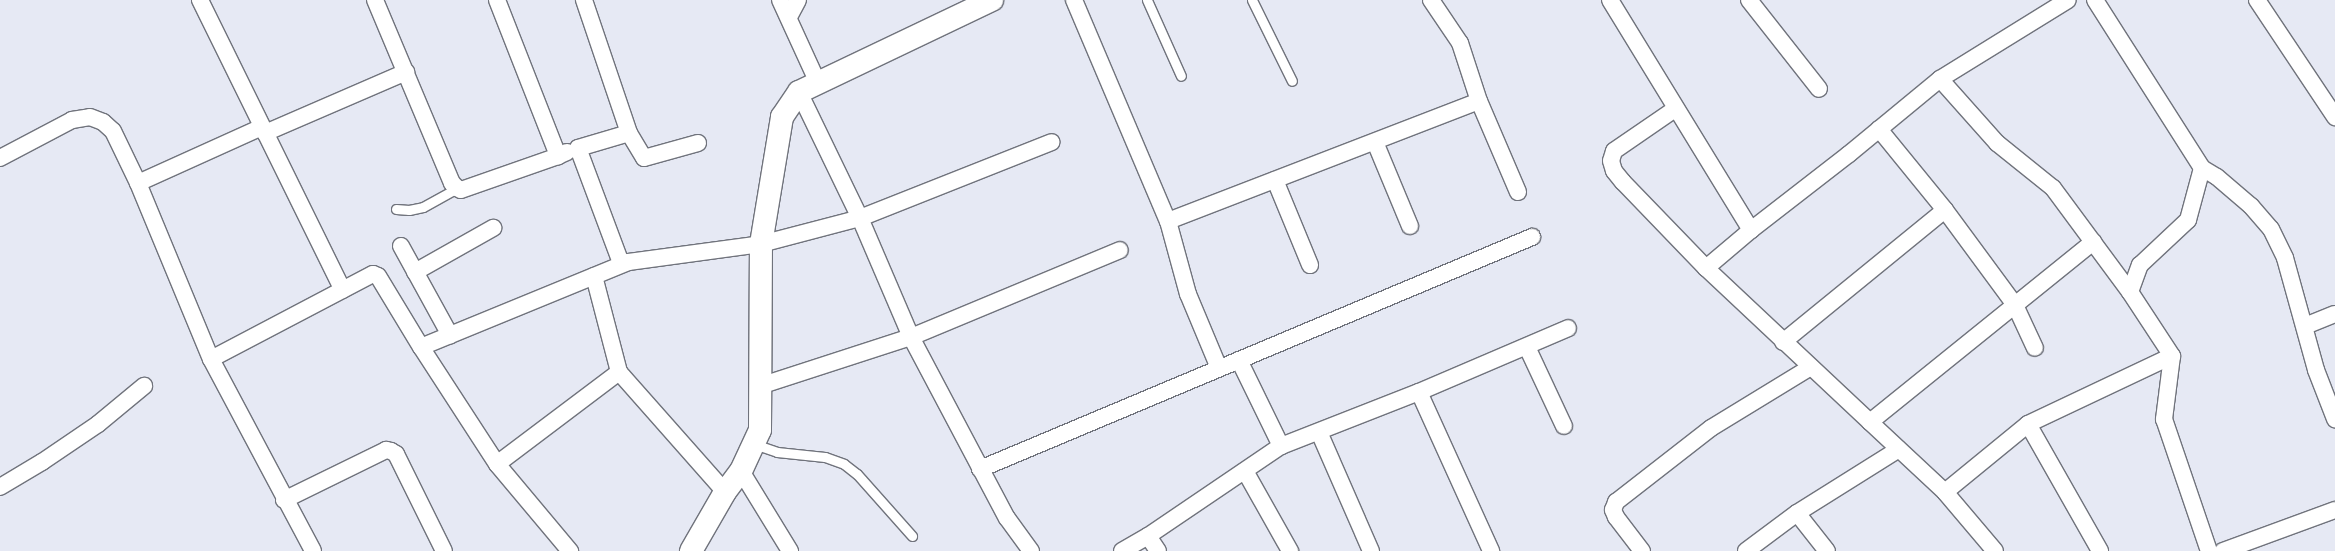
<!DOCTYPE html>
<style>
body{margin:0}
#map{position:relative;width:2335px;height:551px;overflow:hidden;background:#e6e9f4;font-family:Lato,sans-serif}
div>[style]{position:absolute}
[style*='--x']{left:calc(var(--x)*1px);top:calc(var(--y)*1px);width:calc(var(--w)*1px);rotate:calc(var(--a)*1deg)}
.roads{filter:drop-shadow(1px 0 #70737c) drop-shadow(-1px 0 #70737c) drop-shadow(0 1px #70737c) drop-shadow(0 -1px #70737c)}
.service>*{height:9px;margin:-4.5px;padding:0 4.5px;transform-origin:4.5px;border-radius:4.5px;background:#fff}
.minor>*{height:16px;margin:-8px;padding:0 8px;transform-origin:8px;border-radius:8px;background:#fff}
.secondary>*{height:22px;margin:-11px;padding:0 11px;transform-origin:11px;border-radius:11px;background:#fff}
span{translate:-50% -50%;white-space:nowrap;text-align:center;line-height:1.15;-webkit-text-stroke:4.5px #fff;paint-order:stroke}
</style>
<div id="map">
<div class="roads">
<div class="service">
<i style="--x:1147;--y:0;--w:83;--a:65.9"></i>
<i style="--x:1252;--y:0;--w:90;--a:63.7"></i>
<i style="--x:396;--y:209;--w:13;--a:4"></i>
<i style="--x:409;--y:210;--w:14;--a:-12"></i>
<i style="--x:423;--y:207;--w:39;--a:-29"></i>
<i style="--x:754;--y:444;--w:24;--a:19"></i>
<i style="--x:777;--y:452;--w:48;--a:5.9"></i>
<i style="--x:825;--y:457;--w:20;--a:20"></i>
<i style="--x:844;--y:464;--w:16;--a:38"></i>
<i style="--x:857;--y:474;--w:83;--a:48.4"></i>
</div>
<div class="minor">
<i style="--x:200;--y:0;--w:323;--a:63.8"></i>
<i style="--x:375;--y:0;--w:199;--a:67.2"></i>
<i style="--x:452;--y:183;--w:7;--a:45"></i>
<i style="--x:457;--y:188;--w:4;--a:27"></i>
<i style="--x:461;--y:190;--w:103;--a:-19.3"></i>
<i style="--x:497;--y:0;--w:168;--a:68.6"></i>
<i style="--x:558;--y:156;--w:10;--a:-24"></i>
<i style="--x:584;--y:0;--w:140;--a:71.3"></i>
<i style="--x:780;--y:0;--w:91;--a:65.4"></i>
<i style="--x:1074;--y:0;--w:240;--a:67"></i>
<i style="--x:1168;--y:221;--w:76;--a:74.7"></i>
<i style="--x:1188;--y:294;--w:80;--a:67.3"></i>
<i style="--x:1431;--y:0;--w:52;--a:56"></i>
<i style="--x:1460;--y:43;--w:61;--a:71.9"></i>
<i style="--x:1479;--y:101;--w:99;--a:66.8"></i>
<i style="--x:1610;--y:0;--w:270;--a:58.5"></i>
<i style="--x:1751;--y:230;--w:124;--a:-37.8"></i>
<i style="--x:1849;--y:154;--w:118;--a:-39.5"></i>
<i style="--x:1940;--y:79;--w:150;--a:-31.7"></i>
<i style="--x:1749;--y:0;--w:113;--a:51.8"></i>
<i style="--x:2095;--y:0;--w:199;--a:57.5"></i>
<i style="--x:2202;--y:168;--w:17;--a:31"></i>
<i style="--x:2217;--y:177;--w:45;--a:40.5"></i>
<i style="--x:2251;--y:206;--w:30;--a:49"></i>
<i style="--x:2271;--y:229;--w:32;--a:64"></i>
<i style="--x:2285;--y:258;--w:116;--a:74.5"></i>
<i style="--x:2316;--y:370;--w:53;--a:68.8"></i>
<i style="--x:2257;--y:0;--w:141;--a:56.3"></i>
<i style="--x:789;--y:17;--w:19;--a:-62"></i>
<i style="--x:1940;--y:79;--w:86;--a:48.3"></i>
<i style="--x:1997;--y:143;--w:72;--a:38.8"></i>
<i style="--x:2053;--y:188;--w:129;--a:53.5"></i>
<i style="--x:2130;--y:292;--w:77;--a:56.7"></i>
<i style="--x:2172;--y:356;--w:64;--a:97.2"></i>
<i style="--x:2164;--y:419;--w:139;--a:71.2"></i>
<i style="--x:799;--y:92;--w:140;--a:64.2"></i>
<i style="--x:860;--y:218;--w:129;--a:66.8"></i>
<i style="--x:911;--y:337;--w:205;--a:62.1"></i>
<i style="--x:1007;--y:518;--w:41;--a:54"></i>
<i style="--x:1675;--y:109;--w:74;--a:145.5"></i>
<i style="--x:1614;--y:151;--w:10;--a:107"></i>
<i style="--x:1611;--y:161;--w:10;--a:73"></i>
<i style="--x:1614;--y:171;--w:14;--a:51"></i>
<i style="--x:1623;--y:182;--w:120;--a:46"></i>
<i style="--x:1879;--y:129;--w:104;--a:50.8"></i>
<i style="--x:1945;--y:210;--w:118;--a:53.6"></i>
<i style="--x:2015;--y:305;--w:47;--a:65.1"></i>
<i style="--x:265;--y:133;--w:154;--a:-23.4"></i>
<i style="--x:1375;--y:142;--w:91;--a:67.4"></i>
<i style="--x:698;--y:143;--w:56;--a:164.5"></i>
<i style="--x:644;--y:158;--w:29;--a:-121"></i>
<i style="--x:629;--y:133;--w:53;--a:163.6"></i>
<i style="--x:578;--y:148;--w:123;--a:69.5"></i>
<i style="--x:621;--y:263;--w:141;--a:-7.7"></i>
<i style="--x:761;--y:244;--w:102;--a:-14.7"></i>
<i style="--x:860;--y:218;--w:206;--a:-21.6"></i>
<i style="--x:0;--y:158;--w:81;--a:-27.8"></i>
<i style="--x:72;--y:120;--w:18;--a:-9"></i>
<i style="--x:90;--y:117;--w:14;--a:21"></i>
<i style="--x:103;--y:122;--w:13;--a:42"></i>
<i style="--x:113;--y:131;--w:58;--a:64.3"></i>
<i style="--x:138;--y:183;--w:191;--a:67.5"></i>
<i style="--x:211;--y:359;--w:217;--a:62"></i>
<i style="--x:1275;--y:180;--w:92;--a:67.6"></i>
<i style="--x:138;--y:183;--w:136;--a:-24.3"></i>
<i style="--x:1168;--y:221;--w:333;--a:-21.1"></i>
<i style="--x:1751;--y:230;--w:59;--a:139.8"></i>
<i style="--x:1706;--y:268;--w:225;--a:43.2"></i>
<i style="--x:401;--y:246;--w:102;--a:61.2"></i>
<i style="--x:415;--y:272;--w:90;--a:-29.4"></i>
<i style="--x:594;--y:276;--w:99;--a:75.4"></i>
<i style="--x:2130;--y:292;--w:29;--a:-70"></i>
<i style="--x:2140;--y:265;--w:66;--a:-43.2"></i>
<i style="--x:2188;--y:220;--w:54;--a:-74.9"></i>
<i style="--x:2305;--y:326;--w:32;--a:-22"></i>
<i style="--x:1783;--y:342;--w:209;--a:-39.2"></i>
<i style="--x:421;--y:347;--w:224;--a:-22.3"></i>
<i style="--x:1527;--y:347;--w:87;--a:64.9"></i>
<i style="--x:211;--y:359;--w:183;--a:-27.7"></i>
<i style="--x:373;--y:274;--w:5;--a:22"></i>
<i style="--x:378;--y:276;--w:83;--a:58.8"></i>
<i style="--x:421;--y:347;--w:140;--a:57"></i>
<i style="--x:497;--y:464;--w:114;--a:50"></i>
<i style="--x:1239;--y:360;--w:96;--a:64"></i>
<i style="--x:1281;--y:446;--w:148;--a:-21.4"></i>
<i style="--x:1419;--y:392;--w:162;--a:-23.2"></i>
<i style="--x:760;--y:386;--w:159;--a:-18"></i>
<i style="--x:911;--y:337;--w:226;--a:-22.6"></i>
<i style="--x:1419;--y:392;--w:175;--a:65.6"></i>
<i style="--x:2028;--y:424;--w:146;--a:60.4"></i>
<i style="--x:1319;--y:432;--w:130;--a:66.4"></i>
<i style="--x:497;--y:464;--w:153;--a:-37"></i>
<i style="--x:619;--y:372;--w:160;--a:48.5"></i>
<i style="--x:980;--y:469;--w:599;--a:-22.8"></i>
<i style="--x:741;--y:471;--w:94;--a:58.5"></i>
<i style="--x:1245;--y:471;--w:92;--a:60.6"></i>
<i style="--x:0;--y:487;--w:49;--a:-30.8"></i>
<i style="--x:42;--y:462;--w:68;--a:-34.2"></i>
<i style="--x:98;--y:424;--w:60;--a:-39.6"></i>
<i style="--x:1945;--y:492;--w:103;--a:-137"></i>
<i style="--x:1870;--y:422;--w:287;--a:-38.9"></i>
<i style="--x:284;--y:500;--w:114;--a:-26.1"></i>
<i style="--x:386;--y:450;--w:5;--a:11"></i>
<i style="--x:391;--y:451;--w:6;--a:31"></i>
<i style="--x:396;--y:454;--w:108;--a:63.7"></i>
<i style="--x:1797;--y:513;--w:48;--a:51.7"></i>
<i style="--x:1122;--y:551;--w:30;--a:-30"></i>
<i style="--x:1158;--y:551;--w:18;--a:-124"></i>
<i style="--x:1148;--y:536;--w:161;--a:-34.1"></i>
<i style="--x:1642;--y:551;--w:43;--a:-127.4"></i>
<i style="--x:1616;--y:517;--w:8;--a:-113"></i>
<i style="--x:1613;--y:510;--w:9;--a:-69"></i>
<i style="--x:1616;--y:502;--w:120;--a:-37.9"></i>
<i style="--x:1711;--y:428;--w:117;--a:-31.4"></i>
<i style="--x:1746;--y:551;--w:64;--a:-36.7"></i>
<i style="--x:1797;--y:513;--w:120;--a:-32.1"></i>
<i style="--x:1995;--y:551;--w:77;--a:-130.3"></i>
<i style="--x:1945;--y:492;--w:107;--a:-39.3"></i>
<i style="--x:2028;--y:424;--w:159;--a:-25.3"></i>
<i style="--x:2223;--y:551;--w:119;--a:-20.1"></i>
</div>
<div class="secondary">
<i style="--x:691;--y:551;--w:68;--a:-60"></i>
<i style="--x:725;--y:492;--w:26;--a:-53"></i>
<i style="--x:741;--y:471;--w:45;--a:-65.1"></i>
<i style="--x:760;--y:430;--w:186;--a:-89.7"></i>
<i style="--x:761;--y:244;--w:129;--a:-80.6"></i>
<i style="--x:782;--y:117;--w:30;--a:-56"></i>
<i style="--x:799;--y:92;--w:214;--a:-25.5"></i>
</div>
</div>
</div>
